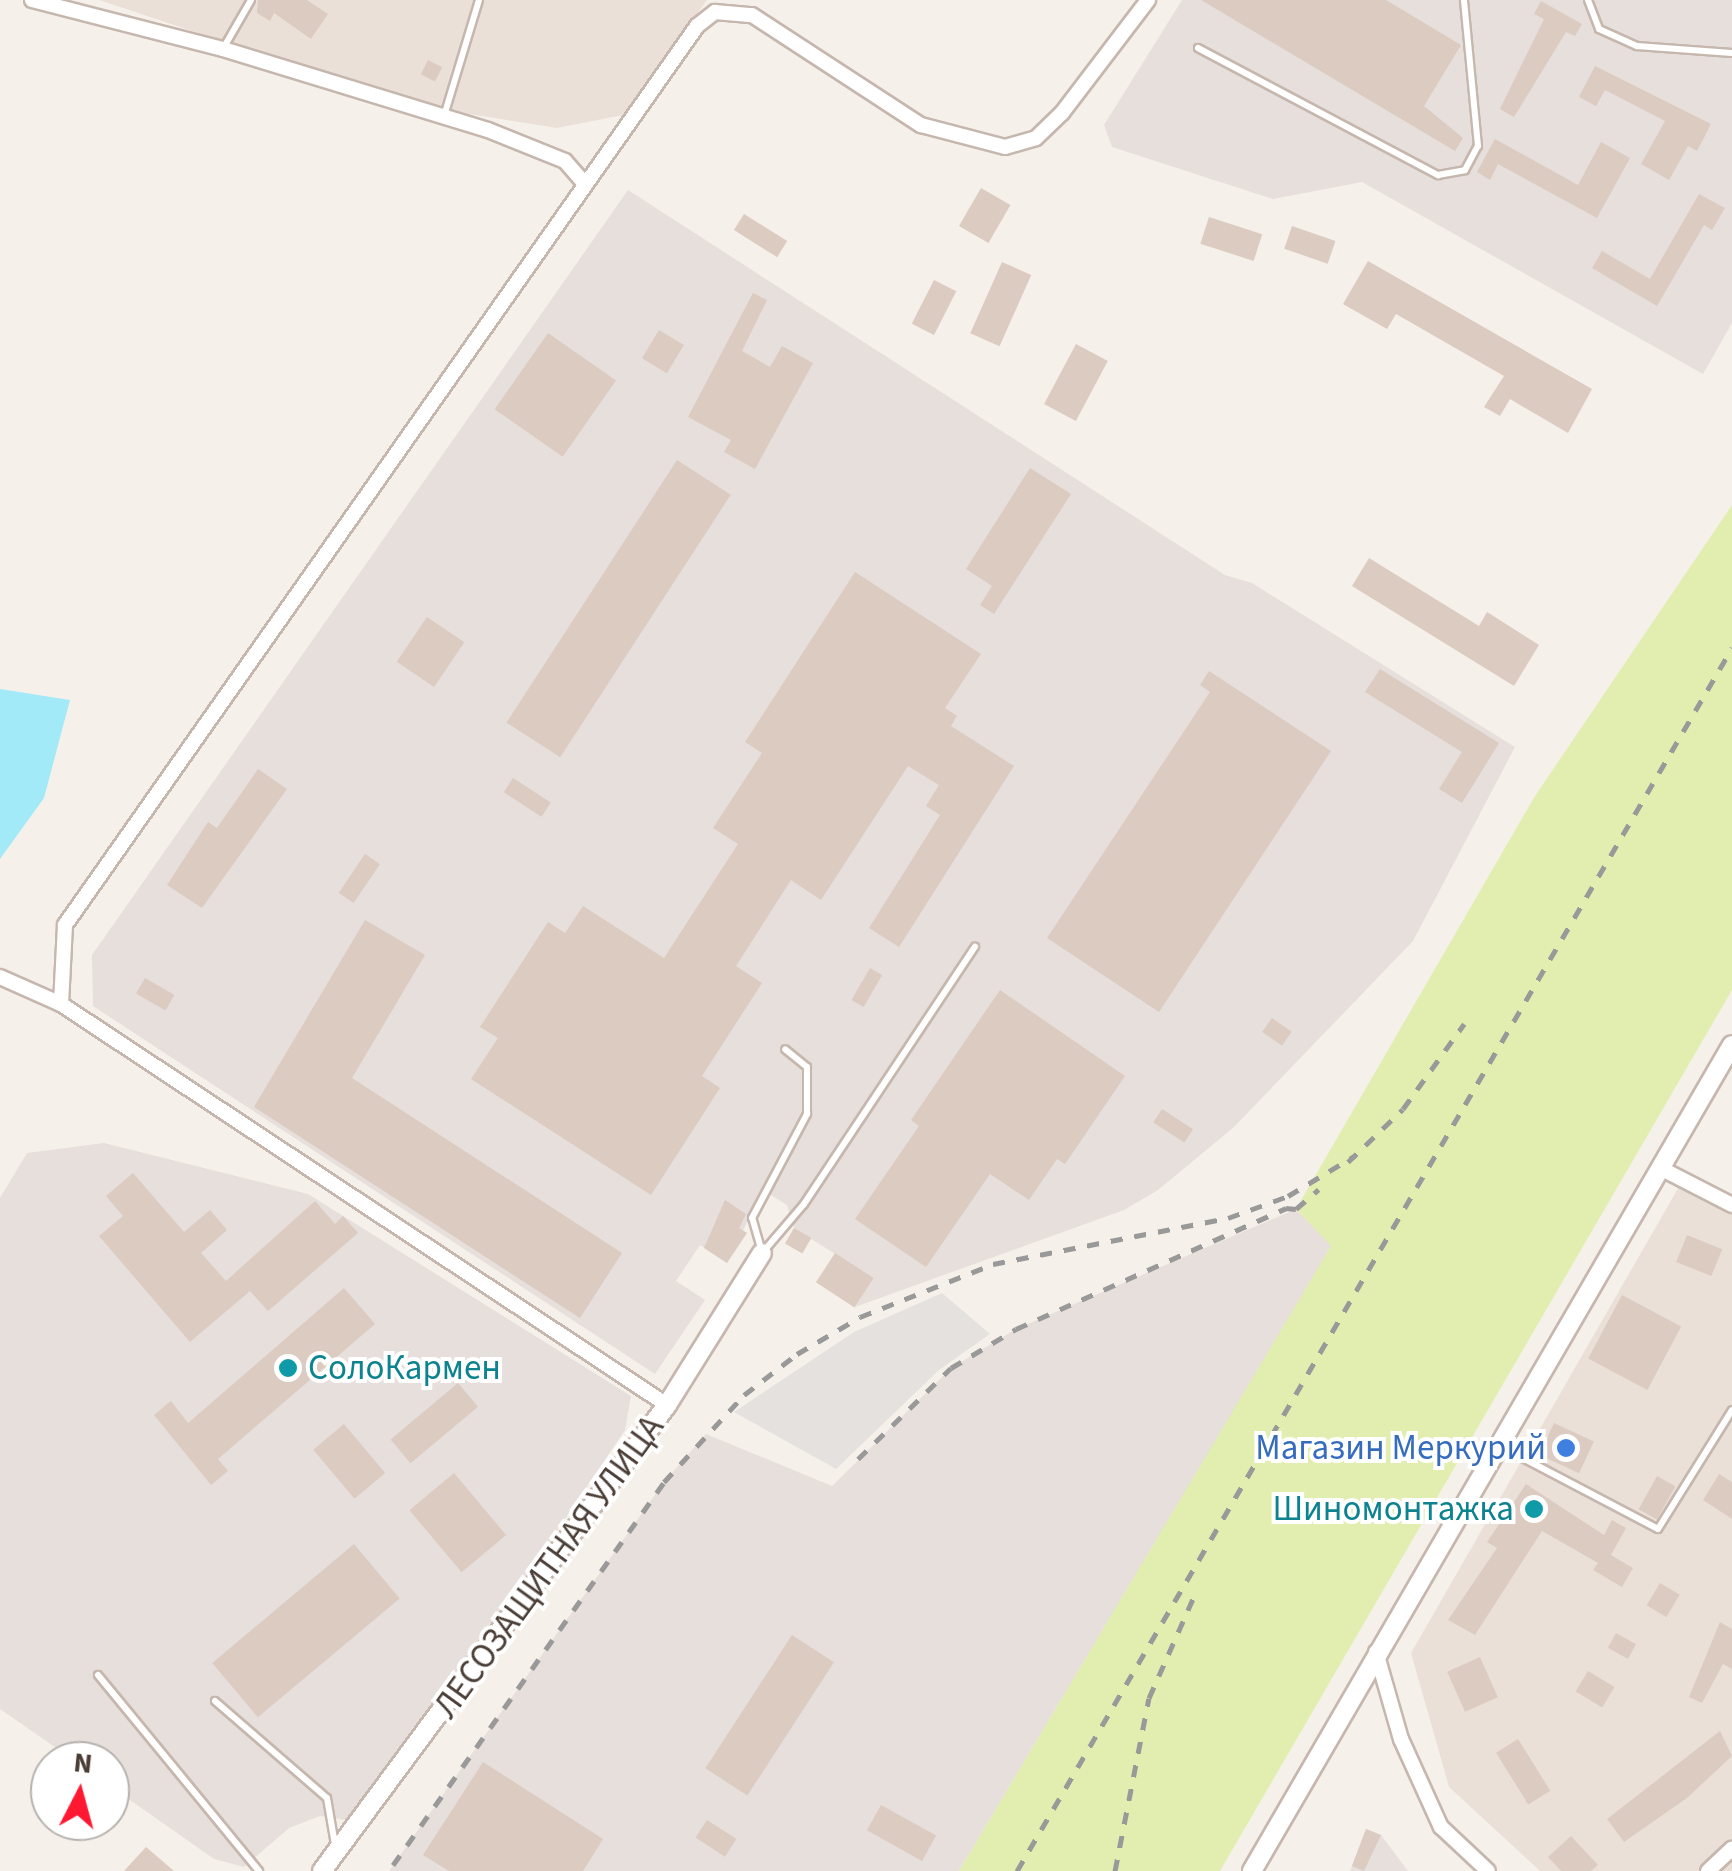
<!DOCTYPE html>
<meta charset="utf-8">
<style>
body{margin:0}
#map{position:relative;width:1732px;height:1871px;overflow:hidden;background:#f6f0ea;font-family:"Source Sans 3",sans-serif}
div>[style]{position:absolute}
[style*='--x']{left:calc(var(--x)*1px);top:calc(var(--y)*1px);width:calc(var(--w)*1px);rotate:calc(var(--a)*1deg)}
.residential>*{inset:0;background:#ebe0d8}
.industrial>*{inset:0;background:#e6dfdb}
.green>*{inset:0;background:#e2eeb0}
.parking>*{inset:0;background:#e5e1df}
.water>*{inset:0;background:#a2eaf7}
.building>*{inset:0;background:#dccbc1;transform-origin:0 0}
.roads{filter:drop-shadow(2px 0 #c6b7ae) drop-shadow(-2px 0 #c6b7ae) drop-shadow(0 2px #c6b7ae) drop-shadow(0 -2px #c6b7ae)}
.service>*{height:6px;margin:-3px;padding:0 3px;transform-origin:3px;border-radius:3px;background:#fff}
.minor>*{height:14px;margin:-7px;padding:0 7px;transform-origin:7px;border-radius:7px;background:#fff}
.tertiary>*{height:18px;margin:-9px;padding:0 9px;transform-origin:9px;border-radius:9px;background:#fff}
.rail>*{height:5px;margin-top:-2.5px;transform-origin:0;background:repeating-linear-gradient(90deg,#999 0 12px,transparent 0 24px)}
.dots>*{width:28px;height:28px;translate:-50% -50%;box-sizing:border-box;border:5px solid #fff;border-radius:50%}
span{translate:-50% -50%;white-space:nowrap;text-align:center;line-height:1.15;-webkit-text-stroke:8px #fff;paint-order:stroke}
.culture-label{font-size:35px;color:#0d838f}
.left{translate:0 -50%;text-align:left}
.right{translate:-100% -50%;text-align:right}
.shop-label{font-size:35px;color:#366cbe}
.street-label{font-size:35px;color:#4b3e37}
.north{position:absolute;left:30px;top:1741px;width:100px;height:100px;box-sizing:border-box;background:#fff;border:2px solid #b7b2af;border-radius:50%;rotate:6deg;font-size:28px;font-weight:700;line-height:40px;text-align:center;color:#4b3e37}
.north::after{content:'';display:block;margin:auto;width:35px;height:45px;background:#ff1831;clip-path:polygon(50% 0,100% 100%,50% 72%,0 100%)}
</style>
<div id="map">
<div class="residential">
<i style="clip-path:polygon(99px 0,707px 0,623px 115px,557px 128px,418px 106px)"></i>
<i style="clip-path:polygon(1684px 1178px,1732px 1202px,1732px 1871px,1540px 1871px,1449px 1787px,1411px 1653px)"></i>
</div>
<div class="industrial">
<i style="clip-path:polygon(1182px 0,1732px 0,1732px 323px,1703px 374px,1362px 182px,1273px 199px,1112px 147px,1104px 125px)"></i>
<i style="clip-path:polygon(628px 190px,1225px 575px,1252px 583px,1515px 747px,1413px 941px,1234px 1127px,1158px 1190px,1124px 1210px,855px 1307px,873px 1278px,794px 1228px,787px 1205px,763px 1190px,727px 1263px,700px 1245px,676px 1281px,705px 1300px,655px 1374px,93px 1006px,92px 955px)"></i>
<i style="clip-path:polygon(104px 1143px,308px 1194px,631px 1396px,625px 1430px,372px 1805px,353px 1821px,320px 1816px,289px 1828px,244px 1867px,214px 1859px,110px 1786px,110px 1761px,75px 1761px,0 1709px,0 1198px,27px 1153px)"></i>
<i style="clip-path:polygon(1296px 1209px,1332px 1246px,959px 1871px,389px 1871px,664px 1482px,706px 1434px,832px 1486px,951px 1368px,1016px 1329px)"></i>
<i style="clip-path:polygon(1366px 1829px,1381px 1835px,1408px 1871px,1350px 1871px)"></i>
</div>
<div class="green">
<i style="clip-path:polygon(1732px 505px,1732px 990px,1220px 1871px,959px 1871px,1331px 1246px,1296px 1209px,1535px 796px)"></i>
</div>
<div class="parking">
<i style="clip-path:polygon(942px 1293px,990px 1334px,939px 1370px,836px 1469px,734px 1412px,854px 1332px)"></i>
</div>
<div class="water">
<i style="clip-path:polygon(0 689px,70px 700px,44px 798px,0 859px)"></i>
</div>
<div class="building">
<i style="clip-path:polygon(258px 0,307px 0,328px 14px,311px 39px,274px 13px,270px 21px,257px 13px)"></i>
<i style="clip-path:polygon(1201px 0,1386px 0,1461px 45px,1424px 106px,1463px 138px,1455px 151px)"></i>
<i style="clip-path:polygon(1541px 1px,1582px 24px,1575px 36px,1566px 32px,1514px 117px,1500px 109px,1544px 19px,1534px 14px)"></i>
<i style="left:428px;top:60px;width:16px;height:16px;rotate:27deg"></i>
<i style="clip-path:polygon(1595px 66px,1711px 124px,1697px 151px,1688px 146px,1669px 180px,1641px 164px,1665px 121px,1605px 90px,1596px 106px,1579px 97px)"></i>
<i style="clip-path:polygon(1495px 139px,1578px 185px,1601px 142px,1630px 158px,1597px 218px,1498px 164px,1490px 180px,1477px 172px)"></i>
<i style="left:981px;top:188px;width:34px;height:44px;rotate:30deg"></i>
<i style="clip-path:polygon(1699px 194px,1725px 208px,1712px 230px,1704px 225px,1657px 306px,1592px 268px,1602px 251px,1650px 279px)"></i>
<i style="left:744px;top:214px;width:51px;height:19px;rotate:32deg"></i>
<i style="left:1209px;top:217px;width:56px;height:28px;rotate:18deg"></i>
<i style="left:1292px;top:226px;width:46px;height:24px;rotate:19deg"></i>
<i style="clip-path:polygon(1368px 261px,1592px 389px,1568px 433px,1510px 399px,1500px 416px,1484px 407px,1504px 376px,1396px 314px,1387px 329px,1343px 304px)"></i>
<i style="left:1002px;top:262px;width:32px;height:78px;rotate:24deg"></i>
<i style="left:934px;top:280px;width:25px;height:49px;rotate:27deg"></i>
<i style="clip-path:polygon(753px 293px,767px 300px,742px 351px,770px 367px,782px 346px,813px 363px,755px 469px,724px 452px,731px 440px,688px 417px)"></i>
<i style="left:659px;top:330px;width:29px;height:33px;rotate:31deg"></i>
<i style="left:548px;top:333px;width:83px;height:93px;rotate:35deg"></i>
<i style="left:1076px;top:344px;width:36px;height:68px;rotate:28deg"></i>
<i style="left:677px;top:460px;width:64px;height:313px;rotate:33deg"></i>
<i style="clip-path:polygon(1030px 468px,1071px 494px,994px 614px,980px 605px,992px 586px,966px 569px)"></i>
<i style="clip-path:polygon(1369px 558px,1479px 626px,1487px 612px,1539px 645px,1514px 686px,1352px 586px)"></i>
<i style="clip-path:polygon(855px 572px,981px 654px,945px 708px,957px 716px,951px 726px,1014px 766px,899px 947px,869px 928px,940px 815px,926px 806px,939px 785px,908px 766px,821px 900px,791px 880px,736px 966px,762px 983px,702px 1076px,720px 1088px,651px 1195px,471px 1079px,498px 1038px,480px 1027px,548px 922px,565px 933px,583px 906px,664px 958px,738px 844px,713px 828px,762px 753px,745px 742px)"></i>
<i style="left:427px;top:617px;width:45px;height:54px;rotate:34deg"></i>
<i style="clip-path:polygon(1380px 669px,1499px 743px,1462px 803px,1439px 789px,1462px 752px,1365px 692px)"></i>
<i style="clip-path:polygon(1209px 671px,1331px 751px,1159px 1012px,1047px 938px,1210px 692px,1200px 685px)"></i>
<i style="clip-path:polygon(258px 769px,287px 789px,202px 908px,167px 885px,208px 822px,217px 828px)"></i>
<i style="left:513px;top:778px;width:45px;height:17px;rotate:33deg"></i>
<i style="left:365px;top:854px;width:18px;height:47px;rotate:34deg"></i>
<i style="clip-path:polygon(365px 920px,425px 955px,352px 1078px,622px 1253px,580px 1318px,254px 1107px)"></i>
<i style="left:870px;top:968px;width:14px;height:37px;rotate:30deg"></i>
<i style="left:145px;top:978px;width:34px;height:18px;rotate:30deg"></i>
<i style="clip-path:polygon(1000px 990px,1125px 1076px,1065px 1164px,1057px 1159px,1029px 1200px,990px 1174px,926px 1267px,855px 1219px,919px 1126px,911px 1120px)"></i>
<i style="left:1272px;top:1018px;width:24px;height:17px;rotate:35deg"></i>
<i style="left:1162px;top:1109px;width:37px;height:16px;rotate:33deg"></i>
<i style="clip-path:polygon(133px 1173px,184px 1232px,210px 1210px,227px 1230px,201px 1253px,226px 1281px,315px 1201px,335px 1224px,343px 1216px,358px 1233px,268px 1311px,250px 1291px,190px 1342px,99px 1236px,123px 1216px,106px 1196px)"></i>
<i style="clip-path:polygon(725px 1200px,746px 1214px,739px 1228px,747px 1233px,727px 1263px,704px 1248px)"></i>
<i style="left:794px;top:1228px;width:20px;height:18px;rotate:30deg"></i>
<i style="left:1687px;top:1235px;width:38px;height:29px;rotate:22deg"></i>
<i style="left:835px;top:1253px;width:46px;height:35px;rotate:33deg"></i>
<i style="clip-path:polygon(344px 1288px,375px 1324px,218px 1459px,228px 1471px,211px 1485px,154px 1415px,171px 1401px,188px 1423px)"></i>
<i style="left:1622px;top:1295px;width:67px;height:72px;rotate:28deg"></i>
<i style="left:458px;top:1383px;width:31px;height:88px;rotate:50deg"></i>
<i style="left:1554px;top:1423px;width:44px;height:35px;rotate:25deg"></i>
<i style="left:344px;top:1424px;width:64px;height:40px;rotate:50deg"></i>
<i style="left:454px;top:1473px;width:81px;height:58px;rotate:50deg"></i>
<i style="clip-path:polygon(1719px 1474px,1732px 1482px,1732px 1519px,1703px 1500px)"></i>
<i style="left:1657px;top:1476px;width:21px;height:38px;rotate:29deg"></i>
<i style="clip-path:polygon(1526px 1484px,1604px 1535px,1612px 1520px,1626px 1528px,1611px 1555px,1633px 1568px,1622px 1587px,1593px 1570px,1598px 1563px,1542px 1531px,1475px 1635px,1448px 1620px,1497px 1548px,1487px 1542px)"></i>
<i style="left:354px;top:1544px;width:71px;height:185px;rotate:50deg"></i>
<i style="left:1660px;top:1583px;width:23px;height:26px;rotate:31deg"></i>
<i style="clip-path:polygon(1720px 1622px,1732px 1629px,1732px 1669px,1723px 1664px,1702px 1703px,1689px 1697px)"></i>
<i style="left:1616px;top:1633px;width:23px;height:17px;rotate:29deg"></i>
<i style="left:792px;top:1635px;width:50px;height:159px;rotate:33deg"></i>
<i style="left:1480px;top:1657px;width:44px;height:36px;rotate:66deg"></i>
<i style="left:1588px;top:1671px;width:31px;height:24px;rotate:31deg"></i>
<i style="clip-path:polygon(1720px 1731px,1732px 1756px,1687px 1798px,1624px 1842px,1607px 1819px)"></i>
<i style="left:1518px;top:1739px;width:61px;height:26px;rotate:58deg"></i>
<i style="clip-path:polygon(483px 1762px,603px 1839px,583px 1871px,449px 1871px,423px 1855px)"></i>
<i style="left:881px;top:1805px;width:63px;height:29px;rotate:29deg"></i>
<i style="left:707px;top:1820px;width:35px;height:21px;rotate:33deg"></i>
<i style="clip-path:polygon(1366px 1829px,1381px 1835px,1364px 1871px,1352px 1866px)"></i>
<i style="clip-path:polygon(1571px 1836px,1598px 1865px,1591px 1871px,1561px 1871px,1548px 1857px)"></i>
<i style="clip-path:polygon(146px 1847px,174px 1871px,124px 1871px)"></i>
</div>
<div class="roads">
<div class="service">
<i style="--x:1588;--y:0;--w:31;--a:69"></i>
<i style="--x:1599;--y:29;--w:42;--a:24.1"></i>
<i style="--x:1637;--y:46;--w:95;--a:4.2"></i>
<i style="--x:224;--y:47;--w:54;--a:-60.1"></i>
<i style="--x:1198;--y:48;--w:272;--a:27.9"></i>
<i style="--x:1438;--y:175;--w:27;--a:-10"></i>
<i style="--x:1465;--y:170;--w:27;--a:-62"></i>
<i style="--x:1478;--y:146;--w:147;--a:-95.5"></i>
<i style="--x:444;--y:116;--w:121;--a:-73.2"></i>
<i style="--x:762;--y:1252;--w:35;--a:-106"></i>
<i style="--x:752;--y:1218;--w:118;--a:-62.1"></i>
<i style="--x:807;--y:1114;--w:47;--a:-90"></i>
<i style="--x:807;--y:1067;--w:28;--a:-141"></i>
<i style="--x:763;--y:1252;--w:63;--a:-49.5"></i>
<i style="--x:804;--y:1204;--w:309;--a:-56.4"></i>
<i style="--x:1500;--y:1446;--w:178;--a:27.7"></i>
<i style="--x:1658;--y:1529;--w:140;--a:-58.1"></i>
<i style="--x:98;--y:1675;--w:254;--a:50.6"></i>
<i style="--x:215;--y:1701;--w:148;--a:40.9"></i>
<i style="--x:327;--y:1798;--w:48;--a:80.3"></i>
</div>
<div class="minor">
<i style="--x:32;--y:0;--w:197;--a:14.4"></i>
<i style="--x:223;--y:49;--w:277;--a:17"></i>
<i style="--x:488;--y:130;--w:83;--a:21.9"></i>
<i style="--x:565;--y:161;--w:28;--a:49"></i>
<i style="--x:0;--y:977;--w:67;--a:23.9"></i>
<i style="--x:1662;--y:1169;--w:79;--a:27.2"></i>
<i style="--x:667;--y:1405;--w:727;--a:-146.51"></i>
<i style="--x:61;--y:1004;--w:79;--a:-87.1"></i>
<i style="--x:65;--y:925;--w:1099;--a:-54.89"></i>
<i style="--x:697;--y:26;--w:23;--a:-38"></i>
<i style="--x:715;--y:12;--w:37;--a:5"></i>
<i style="--x:752;--y:15;--w:202;--a:33.1"></i>
<i style="--x:921;--y:125;--w:87;--a:14.7"></i>
<i style="--x:1005;--y:147;--w:32;--a:-16"></i>
<i style="--x:1036;--y:138;--w:36;--a:-44"></i>
<i style="--x:1062;--y:113;--w:142;--a:-52.7"></i>
<i style="--x:1376;--y:1652;--w:91;--a:74"></i>
<i style="--x:1401;--y:1739;--w:97;--a:65.6"></i>
<i style="--x:1441;--y:1827;--w:64;--a:43.1"></i>
<i style="--x:1708;--y:1871;--w:33;--a:-43"></i>
</div>
<div class="tertiary">
<i style="--x:322;--y:1871;--w:580;--a:-53.49"></i>
<i style="--x:667;--y:1405;--w:179;--a:-58"></i>
<i style="--x:1252;--y:1871;--w:955;--a:-59.84"></i>
</div>
</div>
<div class="rail">
<i style="--x:1348;--y:1162;--w:76;--a:-43.9"></i>
<i style="--x:1403;--y:1109;--w:105;--a:-54.3"></i>
<i style="--x:858;--y:1459;--w:130;--a:-44.4"></i>
<i style="--x:951;--y:1368;--w:76;--a:-31"></i>
<i style="--x:1016;--y:1329;--w:296;--a:-24.1"></i>
<i style="--x:1286;--y:1208;--w:10;--a:6"></i>
<i style="--x:1296;--y:1209;--w:30;--a:-41"></i>
<i style="--x:393;--y:1865;--w:469;--a:-54.7"></i>
<i style="--x:664;--y:1482;--w:118;--a:-47.4"></i>
<i style="--x:744;--y:1395;--w:67;--a:-37.7"></i>
<i style="--x:797;--y:1354;--w:73;--a:-30.4"></i>
<i style="--x:860;--y:1317;--w:143;--a:-21.7"></i>
<i style="--x:993;--y:1264;--w:239;--a:-11.1"></i>
<i style="--x:1228;--y:1218;--w:64;--a:-20.1"></i>
<i style="--x:1288;--y:1196;--w:79;--a:-31.1"></i>
<i style="--x:1017;--y:1871;--w:1417;--a:-59.69"></i>
<i style="--x:1115;--y:1871;--w:176;--a:-78.9"></i>
<i style="--x:1149;--y:1698;--w:114;--a:-66.1"></i>
</div>
<div class="dots">
<i style="left:288px;top:1368px;background:#0f9aa8"></i>
<i style="left:1566px;top:1448px;background:#3f7fe0"></i>
<i style="left:1534px;top:1509px;background:#0f9aa8"></i>
</div>
<div class="culture-label">
<span class="left" style="left:308px;top:1368px">СолоКармен</span>
<span class="right" style="left:1514px;top:1509px">Шиномонтажка</span>
</div>
<div class="shop-label">
<span class="right" style="left:1546px;top:1448px">Магазин Меркурий</span>
</div>
<div class="street-label">
<span style="left:549px;top:1567px;rotate:-54deg">ЛЕСОЗАЩИТНАЯ УЛИЦА</span>
</div>
<div class="north">N</div>
</div>
